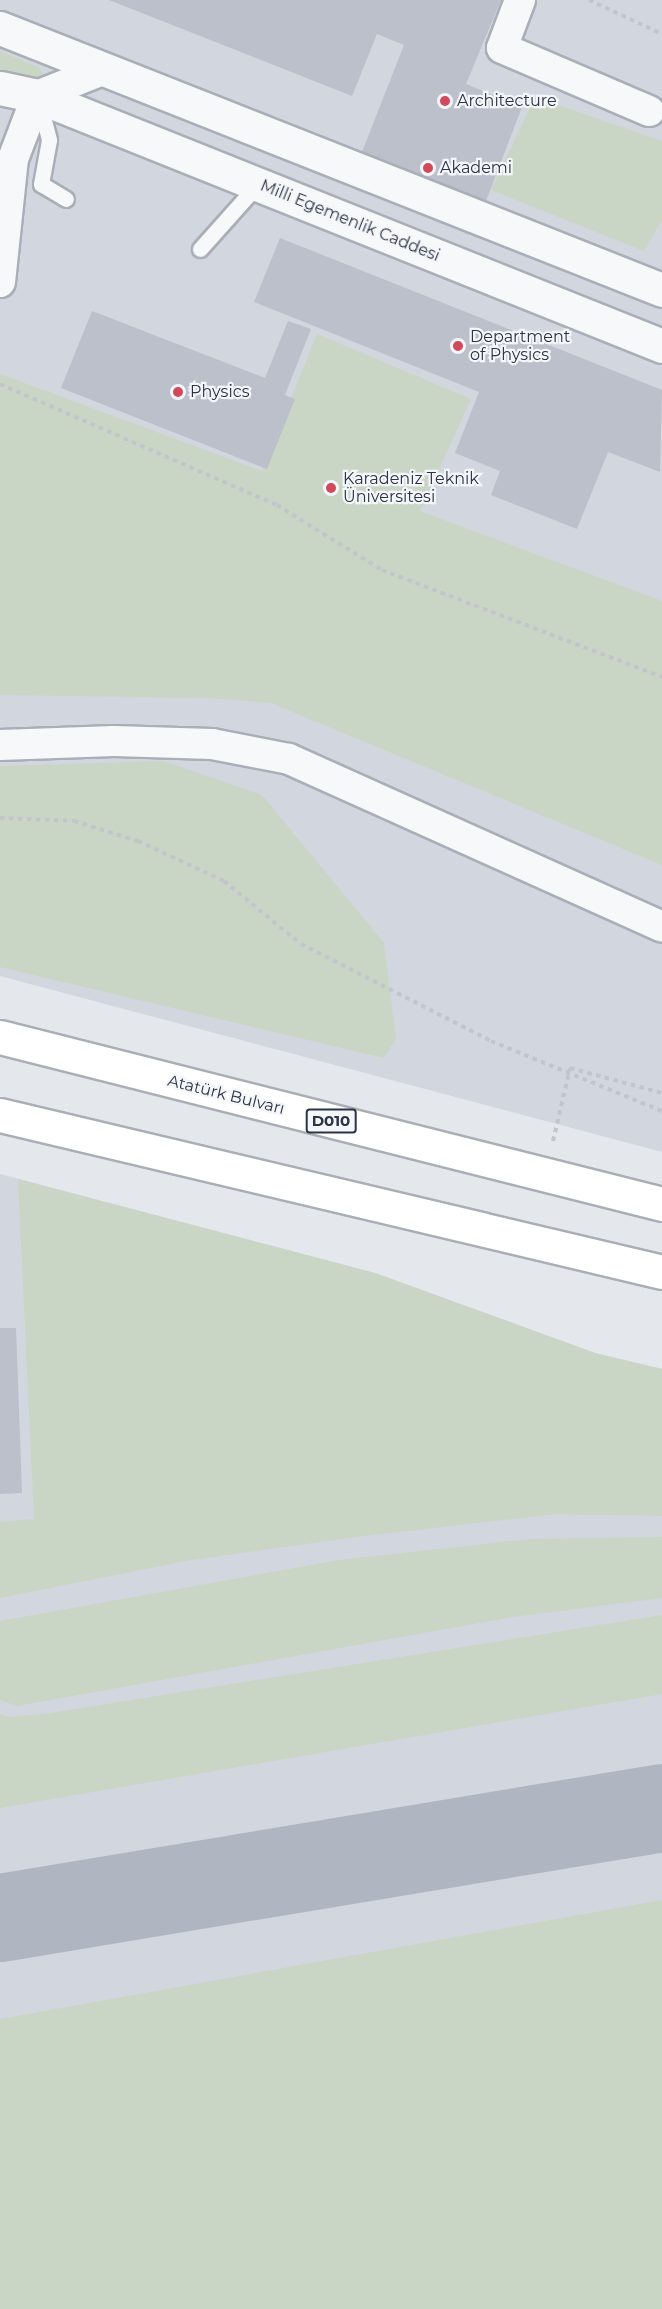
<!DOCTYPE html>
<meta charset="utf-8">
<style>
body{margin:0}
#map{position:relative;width:662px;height:2309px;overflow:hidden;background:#e4e7ec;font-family:Montserrat,sans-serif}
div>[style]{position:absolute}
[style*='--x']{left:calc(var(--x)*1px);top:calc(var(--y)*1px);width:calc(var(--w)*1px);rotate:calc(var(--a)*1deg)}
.built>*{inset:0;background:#d2d6de}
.green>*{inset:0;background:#c9d6c5}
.taxiway>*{height:88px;margin:-44px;padding:0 44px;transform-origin:44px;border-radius:44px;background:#b0b6c1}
.building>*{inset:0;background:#bbc0ca}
.path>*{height:4px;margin-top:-2px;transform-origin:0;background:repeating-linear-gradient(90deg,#c2c5cb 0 4.5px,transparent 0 9px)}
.roads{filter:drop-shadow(2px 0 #a9aeb7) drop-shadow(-2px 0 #a9aeb7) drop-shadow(0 2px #a9aeb7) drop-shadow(0 -2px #a9aeb7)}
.service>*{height:15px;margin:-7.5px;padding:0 7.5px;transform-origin:7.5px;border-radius:7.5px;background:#f7f8fa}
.minor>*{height:30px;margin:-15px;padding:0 15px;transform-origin:15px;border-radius:15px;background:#f7f8fa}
.tertiary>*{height:33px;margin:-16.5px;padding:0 16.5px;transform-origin:16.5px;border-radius:16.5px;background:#f7f8fa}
.trunk>*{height:33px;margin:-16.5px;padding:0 16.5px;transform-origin:16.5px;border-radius:16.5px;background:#fff}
.dots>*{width:16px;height:16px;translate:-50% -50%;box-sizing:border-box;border:3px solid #f4f6f9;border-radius:50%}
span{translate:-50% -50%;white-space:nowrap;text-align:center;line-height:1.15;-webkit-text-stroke:4.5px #f4f6f9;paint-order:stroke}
.shield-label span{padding:2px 4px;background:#f4f6f9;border:2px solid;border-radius:4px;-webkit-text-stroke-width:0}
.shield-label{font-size:15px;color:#2b3445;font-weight:700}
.poi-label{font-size:16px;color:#2b3445}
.left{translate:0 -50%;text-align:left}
.street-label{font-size:16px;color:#2b3445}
</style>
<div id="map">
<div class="built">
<i style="clip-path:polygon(0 0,662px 0,662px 1152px,0 976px)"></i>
<i style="clip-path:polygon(0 1174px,375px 1273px,595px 1353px,662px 1369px,662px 2309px,0 2309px)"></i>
</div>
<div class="green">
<i style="clip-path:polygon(0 51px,39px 67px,46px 79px,39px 88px,0 75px)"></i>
<i style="clip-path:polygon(535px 97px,662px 141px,662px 220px,644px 251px,491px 190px)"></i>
<i style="clip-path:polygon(317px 334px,471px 399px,420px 511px,662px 601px,662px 865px,271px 703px,209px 698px,0 695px,0 374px,262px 471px)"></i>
<i style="clip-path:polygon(164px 761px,262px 795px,384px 943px,396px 1038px,384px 1058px,0 967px,0 766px)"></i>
<i style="clip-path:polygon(18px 1179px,375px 1273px,595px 1353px,662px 1369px,662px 1516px,556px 1514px,364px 1536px,191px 1560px,0 1598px,0 1522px,34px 1519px)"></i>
<i style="clip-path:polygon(662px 1537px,662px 1598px,513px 1617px,17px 1706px,0 1700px,0 1621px,339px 1560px,531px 1539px)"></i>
<i style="clip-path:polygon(662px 1615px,662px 1694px,0 1808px,0 1714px,10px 1717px,51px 1713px)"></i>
<i style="clip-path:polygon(662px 1900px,662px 2309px,0 2309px,0 2019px)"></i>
</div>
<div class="taxiway">
<i style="--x:0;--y:1918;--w:671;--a:-9.43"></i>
</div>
<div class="building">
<i style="clip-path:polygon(109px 0,501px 0,466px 84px,522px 107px,486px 201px,362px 152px,404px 45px,377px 34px,352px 96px)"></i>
<i style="clip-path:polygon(280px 238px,662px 390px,660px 472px,608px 452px,577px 529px,491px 495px,500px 471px,455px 453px,479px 392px,254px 302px)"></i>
<i style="clip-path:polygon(92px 311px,265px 378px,288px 321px,311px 329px,285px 395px,295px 399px,267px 469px,61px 388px)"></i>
<i style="clip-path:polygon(0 1328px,16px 1328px,22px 1493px,0 1494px)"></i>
</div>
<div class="path">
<i style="--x:589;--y:0;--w:81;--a:25"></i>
<i style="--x:0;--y:384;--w:302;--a:23.6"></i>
<i style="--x:277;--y:505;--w:123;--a:31.8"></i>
<i style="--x:382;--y:570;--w:300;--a:20.9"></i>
<i style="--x:0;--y:818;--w:74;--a:2.3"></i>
<i style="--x:74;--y:821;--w:67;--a:17.4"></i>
<i style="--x:138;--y:841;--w:95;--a:24.9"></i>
<i style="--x:224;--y:881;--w:99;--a:39.3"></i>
<i style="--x:301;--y:944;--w:213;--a:27"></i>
<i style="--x:491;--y:1041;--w:185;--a:22.3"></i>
<i style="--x:553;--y:1141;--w:75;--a:-76.9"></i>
<i style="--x:570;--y:1068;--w:95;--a:15.2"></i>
</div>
<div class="roads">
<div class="service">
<i style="--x:39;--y:102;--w:39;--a:75"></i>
<i style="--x:49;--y:140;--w:45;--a:100.3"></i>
<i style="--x:41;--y:184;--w:29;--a:31"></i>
<i style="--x:200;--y:249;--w:87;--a:-48.3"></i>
</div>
<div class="minor">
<i style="--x:520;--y:0;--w:51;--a:110.6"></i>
<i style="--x:502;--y:48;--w:160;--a:23.2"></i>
<i style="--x:0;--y:282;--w:124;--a:-84"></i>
<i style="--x:13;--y:159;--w:67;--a:-69.1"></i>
<i style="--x:37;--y:96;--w:73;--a:-21.7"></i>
<i style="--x:0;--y:745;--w:114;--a:-2"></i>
<i style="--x:114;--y:741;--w:98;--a:1.8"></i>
<i style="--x:212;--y:744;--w:78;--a:11"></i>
<i style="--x:289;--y:759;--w:409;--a:24.2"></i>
</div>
<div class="tertiary">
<i style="--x:0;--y:28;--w:712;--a:21.59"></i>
<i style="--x:0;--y:88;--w:38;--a:12"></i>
<i style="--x:37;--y:96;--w:673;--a:21.8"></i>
</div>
<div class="trunk">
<i style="--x:0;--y:1037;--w:683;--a:14.16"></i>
<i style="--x:0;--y:1115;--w:680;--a:13.34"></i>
</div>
</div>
<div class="dots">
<i style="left:445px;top:101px;background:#d1495b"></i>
<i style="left:428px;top:168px;background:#d1495b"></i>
<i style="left:458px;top:346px;background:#d1495b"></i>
<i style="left:178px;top:392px;background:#d1495b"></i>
<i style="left:331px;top:488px;background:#d1495b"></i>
</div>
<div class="shield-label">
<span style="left:331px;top:1121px">D010</span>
</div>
<div class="poi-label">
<span class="left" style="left:457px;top:101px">Architecture</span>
<span class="left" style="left:440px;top:168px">Akademi</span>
<span class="left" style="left:470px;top:346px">Department<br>of Physics</span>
<span class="left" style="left:190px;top:392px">Physics</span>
<span class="left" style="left:343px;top:488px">Karadeniz Teknik<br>Üniversitesi</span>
</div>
<div class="street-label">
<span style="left:350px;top:221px;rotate:22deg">Milli Egemenlik Caddesi</span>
<span style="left:226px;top:1095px;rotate:14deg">Atatürk Bulvarı</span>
</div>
</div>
